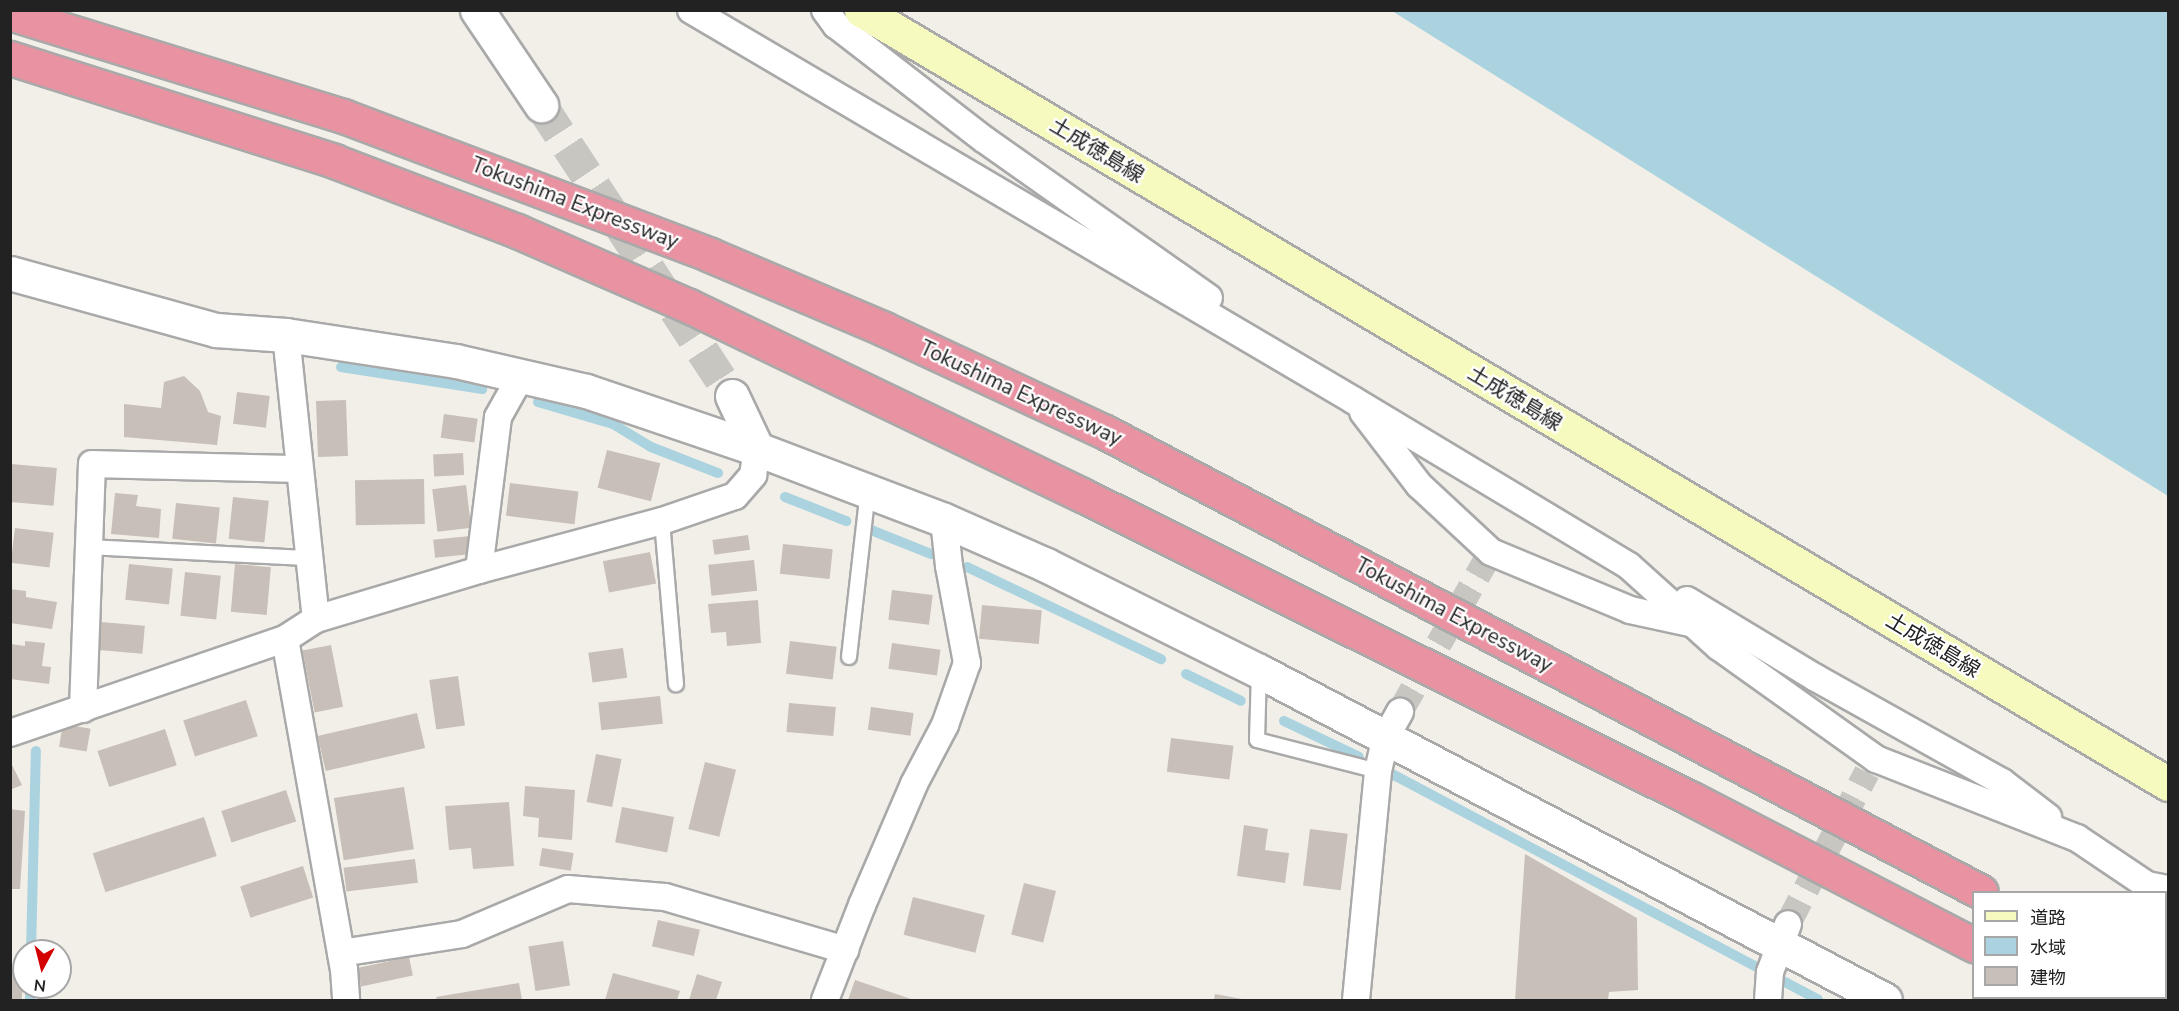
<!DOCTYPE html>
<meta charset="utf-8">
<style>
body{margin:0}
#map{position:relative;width:2179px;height:1011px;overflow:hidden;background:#f2efe9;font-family:"Nunito Sans","Noto Sans JP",sans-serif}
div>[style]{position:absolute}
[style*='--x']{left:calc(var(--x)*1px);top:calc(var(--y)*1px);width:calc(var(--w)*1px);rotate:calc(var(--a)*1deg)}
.water>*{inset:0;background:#aad3df}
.stream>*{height:10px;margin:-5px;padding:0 5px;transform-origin:5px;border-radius:5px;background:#aad3df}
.building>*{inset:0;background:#c7bfb8;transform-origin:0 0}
.minor-tunnel>*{height:26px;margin-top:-13px;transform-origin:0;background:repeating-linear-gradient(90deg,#c8c6c1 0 26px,transparent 0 39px)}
.tertiary-tunnel>*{height:33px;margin-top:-16.5px;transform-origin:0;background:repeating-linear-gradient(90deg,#c8c6c1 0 33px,transparent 0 49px)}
.roads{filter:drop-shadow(2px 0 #a9a9a9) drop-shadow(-2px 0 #a9a9a9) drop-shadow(0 2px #a9a9a9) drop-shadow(0 -2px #a9a9a9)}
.service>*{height:14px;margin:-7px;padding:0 7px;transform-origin:7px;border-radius:7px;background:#fff}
.minor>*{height:26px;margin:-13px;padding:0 13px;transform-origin:13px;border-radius:13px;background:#fff}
.tertiary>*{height:33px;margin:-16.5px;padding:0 16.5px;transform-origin:16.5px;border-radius:16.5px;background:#fff}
.secondary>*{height:33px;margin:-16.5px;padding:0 16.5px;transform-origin:16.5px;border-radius:16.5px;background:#f7fabf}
.motorway>*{height:33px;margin:-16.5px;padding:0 16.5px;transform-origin:16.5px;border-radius:16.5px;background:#e892a2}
span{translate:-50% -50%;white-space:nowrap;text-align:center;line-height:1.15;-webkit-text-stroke:4.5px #fff;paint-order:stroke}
.street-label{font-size:21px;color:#222}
.frame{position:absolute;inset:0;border:12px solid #222;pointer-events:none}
.legend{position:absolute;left:1972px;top:891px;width:195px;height:108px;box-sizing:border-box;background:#fff;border:2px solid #a7a7a7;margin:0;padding:8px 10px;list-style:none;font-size:18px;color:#222}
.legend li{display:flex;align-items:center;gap:12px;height:30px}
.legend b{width:30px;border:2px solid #a7a7a7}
.north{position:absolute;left:12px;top:939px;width:60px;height:60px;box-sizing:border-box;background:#fff;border:2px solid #a7a7a7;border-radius:50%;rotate:187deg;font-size:16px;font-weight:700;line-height:24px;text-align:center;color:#222}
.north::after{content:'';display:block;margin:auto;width:21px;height:27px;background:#d40000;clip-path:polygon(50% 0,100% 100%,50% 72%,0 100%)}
</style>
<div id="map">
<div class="water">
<i style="clip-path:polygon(1392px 11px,2168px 11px,2168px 496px,1934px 350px)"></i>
</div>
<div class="stream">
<i style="--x:341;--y:367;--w:143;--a:8.9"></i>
<i style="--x:538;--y:402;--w:78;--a:16.3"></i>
<i style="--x:613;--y:424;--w:44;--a:31.2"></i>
<i style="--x:651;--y:447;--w:72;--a:21.2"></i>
<i style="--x:785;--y:497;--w:66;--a:21.5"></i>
<i style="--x:871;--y:530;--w:65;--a:21.8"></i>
<i style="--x:967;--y:567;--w:215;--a:25.4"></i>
<i style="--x:1186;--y:674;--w:61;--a:26.1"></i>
<i style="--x:1284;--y:721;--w:83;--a:25.6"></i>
<i style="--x:1392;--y:774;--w:482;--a:27.9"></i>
<i style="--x:31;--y:951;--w:200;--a:-88.6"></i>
<i style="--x:30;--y:1000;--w:13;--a:-90"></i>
</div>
<div class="building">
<i style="clip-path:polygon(184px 376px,200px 391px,208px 412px,221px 416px,217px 445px,124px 437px,124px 404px,161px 408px,164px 382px)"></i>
<i style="left:237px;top:392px;width:33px;height:32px;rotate:7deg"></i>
<i style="left:346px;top:400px;width:56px;height:30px;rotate:88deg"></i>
<i style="left:444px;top:414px;width:34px;height:24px;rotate:8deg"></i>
<i style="left:607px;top:450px;width:55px;height:39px;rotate:14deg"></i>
<i style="left:463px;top:453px;width:22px;height:30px;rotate:87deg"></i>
<i style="left:11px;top:464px;width:46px;height:38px;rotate:5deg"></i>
<i style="left:424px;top:479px;width:45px;height:69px;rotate:89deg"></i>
<i style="left:510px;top:483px;width:69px;height:33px;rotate:7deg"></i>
<i style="left:466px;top:485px;width:43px;height:34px;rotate:83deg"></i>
<i style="clip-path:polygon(115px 493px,138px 495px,136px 506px,161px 509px,159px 538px,111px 534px)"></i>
<i style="left:233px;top:497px;width:36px;height:42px;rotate:6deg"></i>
<i style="left:176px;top:503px;width:44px;height:36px;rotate:6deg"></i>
<i style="left:15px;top:528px;width:39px;height:35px;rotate:7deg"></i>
<i style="left:748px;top:535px;width:15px;height:36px;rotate:82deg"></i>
<i style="left:470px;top:536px;width:18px;height:37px;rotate:84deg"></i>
<i style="left:783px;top:544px;width:50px;height:30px;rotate:6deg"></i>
<i style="left:650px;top:552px;width:32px;height:48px;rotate:79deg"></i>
<i style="left:754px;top:560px;width:31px;height:46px;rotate:84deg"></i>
<i style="left:129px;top:564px;width:44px;height:36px;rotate:6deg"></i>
<i style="left:235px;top:564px;width:36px;height:48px;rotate:5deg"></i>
<i style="left:185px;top:572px;width:36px;height:44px;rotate:6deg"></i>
<i style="clip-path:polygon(10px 589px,26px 591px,26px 597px,57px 602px,52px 629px,10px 623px)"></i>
<i style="left:892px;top:590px;width:41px;height:30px;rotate:7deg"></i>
<i style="clip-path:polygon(758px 600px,761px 643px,727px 646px,726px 632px,711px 633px,708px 604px)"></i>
<i style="left:982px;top:605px;width:60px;height:34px;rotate:5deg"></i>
<i style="left:101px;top:622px;width:44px;height:28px;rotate:5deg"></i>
<i style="clip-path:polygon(25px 641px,45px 643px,42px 666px,51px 667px,49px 684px,10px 679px,11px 644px,25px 646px)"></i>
<i style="left:790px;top:641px;width:47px;height:33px;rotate:7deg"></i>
<i style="left:892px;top:643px;width:49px;height:26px;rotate:8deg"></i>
<i style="left:331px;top:645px;width:63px;height:29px;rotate:79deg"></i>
<i style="left:623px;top:648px;width:30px;height:35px;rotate:82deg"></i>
<i style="left:458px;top:676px;width:50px;height:29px;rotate:82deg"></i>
<i style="left:660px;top:696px;width:28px;height:62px;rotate:84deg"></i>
<i style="left:246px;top:700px;width:38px;height:66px;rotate:72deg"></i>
<i style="left:789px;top:703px;width:47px;height:29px;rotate:5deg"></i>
<i style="left:871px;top:707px;width:43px;height:23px;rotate:8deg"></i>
<i style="left:417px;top:713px;width:36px;height:102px;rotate:77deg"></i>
<i style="left:63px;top:724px;width:28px;height:23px;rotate:10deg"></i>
<i style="left:165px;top:729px;width:38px;height:71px;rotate:72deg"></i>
<i style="left:1171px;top:738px;width:63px;height:34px;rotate:7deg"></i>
<i style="left:596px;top:754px;width:26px;height:49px;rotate:11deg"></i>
<i style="clip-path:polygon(10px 761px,22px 785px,10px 790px)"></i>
<i style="left:705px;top:762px;width:32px;height:69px;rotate:14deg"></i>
<i style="clip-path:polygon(525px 786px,575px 790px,572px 840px,538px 837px,539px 818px,523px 816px)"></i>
<i style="left:404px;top:787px;width:63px;height:71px;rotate:81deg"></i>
<i style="left:286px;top:790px;width:33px;height:68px;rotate:72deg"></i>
<i style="clip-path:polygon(509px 802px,514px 866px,473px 869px,471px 848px,449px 850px,445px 806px)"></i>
<i style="left:622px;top:807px;width:53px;height:36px;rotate:11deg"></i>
<i style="clip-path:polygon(10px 809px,25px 811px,20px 889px,10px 889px)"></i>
<i style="left:204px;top:817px;width:41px;height:117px;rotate:72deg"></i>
<i style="clip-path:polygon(1244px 825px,1268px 829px,1265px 850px,1289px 853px,1285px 883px,1237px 876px)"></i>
<i style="left:1310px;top:829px;width:38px;height:57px;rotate:7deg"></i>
<i style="left:542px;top:848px;width:32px;height:18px;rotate:9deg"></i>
<i style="clip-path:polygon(1525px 854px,1637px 918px,1638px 990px,1609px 992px,1608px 1000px,1515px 1000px)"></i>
<i style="left:415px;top:859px;width:24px;height:72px;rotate:83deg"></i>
<i style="left:303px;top:866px;width:33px;height:66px;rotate:72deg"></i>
<i style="left:1024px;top:883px;width:33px;height:53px;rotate:14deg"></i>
<i style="left:913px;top:897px;width:74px;height:39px;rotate:14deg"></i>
<i style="left:658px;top:920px;width:43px;height:27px;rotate:13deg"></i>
<i style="left:563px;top:941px;width:45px;height:35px;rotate:81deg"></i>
<i style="left:409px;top:957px;width:19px;height:53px;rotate:78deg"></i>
<i style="left:12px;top:972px;width:12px;height:28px;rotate:5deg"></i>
<i style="clip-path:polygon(613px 973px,680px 991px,677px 1000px,605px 1000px)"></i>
<i style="clip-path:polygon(697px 974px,722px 982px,716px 1000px,689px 1000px)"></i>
<i style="clip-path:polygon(855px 980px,914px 1000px,848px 1000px)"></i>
<i style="clip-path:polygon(519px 983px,522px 1000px,437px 1000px,436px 997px)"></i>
<i style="clip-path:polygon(1215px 994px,1242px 999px,1242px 1000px,1214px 1000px)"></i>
</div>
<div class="minor-tunnel">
<i style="--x:1400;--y:712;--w:184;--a:-60.4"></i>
<i style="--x:1788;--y:924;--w:171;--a:-62.5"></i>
</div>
<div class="tertiary-tunnel">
<i style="--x:541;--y:105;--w:348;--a:56.7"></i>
</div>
<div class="roads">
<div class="service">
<i style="--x:662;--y:521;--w:164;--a:85.1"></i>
<i style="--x:90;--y:547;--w:219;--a:2.9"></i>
<i style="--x:849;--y:657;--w:167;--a:-83.5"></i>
<i style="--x:1259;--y:672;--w:68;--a:91.7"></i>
<i style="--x:1257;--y:740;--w:125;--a:14.4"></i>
</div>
<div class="minor">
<i style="--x:691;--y:10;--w:768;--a:30.5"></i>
<i style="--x:1353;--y:400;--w:322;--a:31"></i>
<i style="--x:1629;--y:566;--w:121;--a:42"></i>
<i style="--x:1719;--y:647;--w:193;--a:35.5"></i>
<i style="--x:1876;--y:759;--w:216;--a:21.5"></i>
<i style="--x:2077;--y:838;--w:84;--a:33.9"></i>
<i style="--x:2147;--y:885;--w:21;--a:11"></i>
<i style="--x:825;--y:10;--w:19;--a:54"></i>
<i style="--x:836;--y:25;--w:188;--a:37.7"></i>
<i style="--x:985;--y:140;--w:274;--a:35.2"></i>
<i style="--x:286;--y:335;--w:286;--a:84"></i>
<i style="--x:1363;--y:412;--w:92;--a:52.5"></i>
<i style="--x:1419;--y:485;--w:98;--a:42.9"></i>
<i style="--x:1491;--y:552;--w:151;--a:22.6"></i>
<i style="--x:1630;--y:610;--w:66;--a:12.2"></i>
<i style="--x:479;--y:570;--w:154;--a:-82.9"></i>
<i style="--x:498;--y:417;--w:49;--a:-60.8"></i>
<i style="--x:1687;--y:600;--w:151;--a:31.2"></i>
<i style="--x:1816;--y:678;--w:213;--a:29.2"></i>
<i style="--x:2002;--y:782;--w:58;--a:37.3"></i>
<i style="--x:285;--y:639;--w:335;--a:79.9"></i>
<i style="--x:344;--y:969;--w:31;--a:86"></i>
<i style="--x:83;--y:709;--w:245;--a:-87.9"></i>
<i style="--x:92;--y:464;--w:207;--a:1.4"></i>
<i style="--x:10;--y:733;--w:291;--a:-18.9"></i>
<i style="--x:285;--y:639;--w:37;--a:-33"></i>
<i style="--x:316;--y:619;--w:170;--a:-16.7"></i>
<i style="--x:479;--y:570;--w:189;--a:-15"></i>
<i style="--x:662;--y:521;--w:77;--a:-18.9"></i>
<i style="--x:735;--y:496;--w:28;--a:-49"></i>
<i style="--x:753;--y:475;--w:26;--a:-81"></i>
<i style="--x:341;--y:953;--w:122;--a:-8.9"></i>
<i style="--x:462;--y:934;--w:115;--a:-23"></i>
<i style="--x:568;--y:889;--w:97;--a:4.7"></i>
<i style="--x:665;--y:897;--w:188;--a:16.4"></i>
<i style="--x:825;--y:1000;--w:102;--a:-68.7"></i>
<i style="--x:862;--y:905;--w:132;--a:-66.7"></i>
<i style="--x:914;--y:784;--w:67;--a:-62.3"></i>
<i style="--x:945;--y:725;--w:66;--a:-70.5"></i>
<i style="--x:967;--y:663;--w:99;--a:-100.5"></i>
<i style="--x:949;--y:566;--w:46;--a:-96.2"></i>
<i style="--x:1356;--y:1000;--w:230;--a:-84.5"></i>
<i style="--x:1378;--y:771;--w:35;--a:-77"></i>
<i style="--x:1386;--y:737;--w:29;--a:-61"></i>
<i style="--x:1768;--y:1000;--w:28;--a:-86"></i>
<i style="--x:1770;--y:972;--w:51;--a:-69.4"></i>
</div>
<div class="tertiary">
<i style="--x:477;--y:10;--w:115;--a:56"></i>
<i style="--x:10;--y:273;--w:214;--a:15.5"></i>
<i style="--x:216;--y:330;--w:70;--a:4.1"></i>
<i style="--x:286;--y:335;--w:172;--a:8.7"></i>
<i style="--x:456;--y:361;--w:133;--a:13"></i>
<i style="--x:586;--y:391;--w:181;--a:18.7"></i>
<i style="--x:757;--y:449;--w:200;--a:20.8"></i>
<i style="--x:944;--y:520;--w:111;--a:23.8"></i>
<i style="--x:1046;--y:565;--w:238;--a:26.5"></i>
<i style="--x:1259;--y:671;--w:707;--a:27.72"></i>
<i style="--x:732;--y:396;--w:59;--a:64.7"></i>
</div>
<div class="secondary">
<i style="--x:861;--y:10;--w:1519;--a:30.63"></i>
</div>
<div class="motorway">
<i style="--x:10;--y:13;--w:349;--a:17.2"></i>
<i style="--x:343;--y:116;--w:392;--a:20.7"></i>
<i style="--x:710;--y:255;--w:189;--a:23"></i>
<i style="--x:884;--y:329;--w:244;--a:25"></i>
<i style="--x:1105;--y:432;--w:989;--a:27.7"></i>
<i style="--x:10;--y:58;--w:340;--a:17.6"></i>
<i style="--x:334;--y:161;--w:196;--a:20.9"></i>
<i style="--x:517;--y:231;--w:188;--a:23.6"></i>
<i style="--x:689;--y:306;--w:436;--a:25.7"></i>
<i style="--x:1082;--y:495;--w:682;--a:26.49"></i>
<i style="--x:1692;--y:799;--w:318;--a:27.4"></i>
<i style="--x:2166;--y:990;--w:3;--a:45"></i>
<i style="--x:2074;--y:998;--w:5;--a:22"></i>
</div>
</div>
<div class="street-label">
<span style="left:1097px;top:150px;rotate:31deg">土成徳島線</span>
<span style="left:575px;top:203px;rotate:21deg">Tokushima Expressway</span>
<span style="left:1021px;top:393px;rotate:25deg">Tokushima Expressway</span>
<span style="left:1515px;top:398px;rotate:31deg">土成徳島線</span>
<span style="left:1454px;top:615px;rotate:28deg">Tokushima Expressway</span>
<span style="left:1933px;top:645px;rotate:31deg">土成徳島線</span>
</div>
<div class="frame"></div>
<ul class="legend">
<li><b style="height:8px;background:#f7fabf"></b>道路</li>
<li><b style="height:16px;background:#aad3df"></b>水域</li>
<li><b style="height:16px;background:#c7bfb8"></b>建物</li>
</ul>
<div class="north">N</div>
</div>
